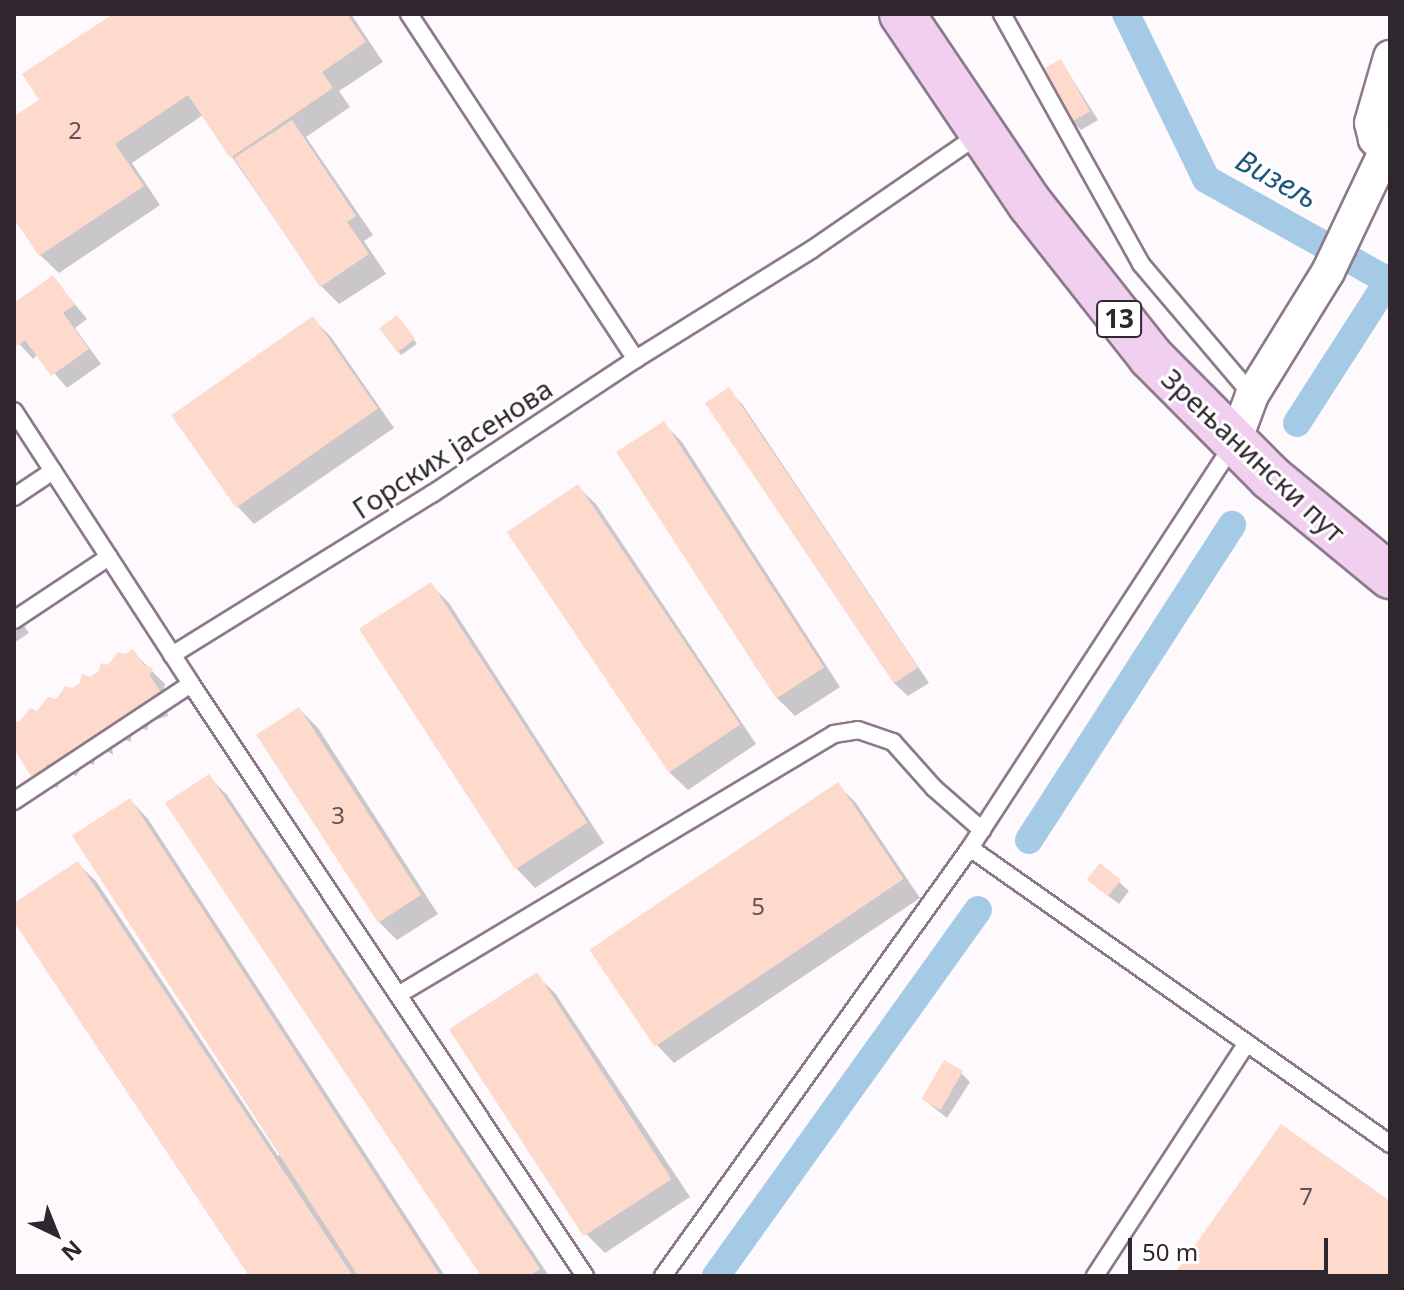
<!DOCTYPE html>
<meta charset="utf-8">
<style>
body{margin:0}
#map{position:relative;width:1404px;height:1290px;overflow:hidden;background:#fdf9fd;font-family:"Noto Sans",sans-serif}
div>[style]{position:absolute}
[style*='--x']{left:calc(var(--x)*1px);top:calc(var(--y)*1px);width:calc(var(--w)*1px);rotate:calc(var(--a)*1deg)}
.shadow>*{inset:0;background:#0003}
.canal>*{height:28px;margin:-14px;padding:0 14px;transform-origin:14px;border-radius:14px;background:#a5cae5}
.building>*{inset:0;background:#fedacd;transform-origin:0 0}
.roads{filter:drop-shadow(2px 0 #8d798c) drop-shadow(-2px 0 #8d798c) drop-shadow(0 2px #8d798c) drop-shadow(0 -2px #8d798c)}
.service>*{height:16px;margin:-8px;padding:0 8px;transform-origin:8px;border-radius:8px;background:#fff}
.minor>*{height:32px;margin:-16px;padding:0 16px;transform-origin:16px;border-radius:16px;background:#fff}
.primary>*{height:44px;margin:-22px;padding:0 22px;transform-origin:22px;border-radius:22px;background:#f0cfef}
span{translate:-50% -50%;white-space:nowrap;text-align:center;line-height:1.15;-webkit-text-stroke:6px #fff;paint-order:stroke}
.number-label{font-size:24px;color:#635356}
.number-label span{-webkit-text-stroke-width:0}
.shield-label span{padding:2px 6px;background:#fff;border:2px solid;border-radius:6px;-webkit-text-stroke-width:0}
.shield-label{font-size:26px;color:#2f262e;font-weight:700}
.street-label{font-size:28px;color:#2f262e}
.water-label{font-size:30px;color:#1d597e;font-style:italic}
.frame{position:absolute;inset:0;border:16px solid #2f262e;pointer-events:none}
.north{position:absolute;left:16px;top:1194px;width:80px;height:80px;-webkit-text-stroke:6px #fff;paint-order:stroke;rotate:137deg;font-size:22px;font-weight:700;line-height:32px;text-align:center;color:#2f262e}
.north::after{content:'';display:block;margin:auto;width:28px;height:36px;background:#2f262e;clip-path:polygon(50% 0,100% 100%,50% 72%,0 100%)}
.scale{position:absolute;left:1128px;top:1238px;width:200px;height:36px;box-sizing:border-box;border:4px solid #2f262e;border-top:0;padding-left:10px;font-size:24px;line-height:28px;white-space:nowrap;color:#2f262e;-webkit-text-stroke:6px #fff;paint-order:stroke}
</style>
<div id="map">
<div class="shadow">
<i style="clip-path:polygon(116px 14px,351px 14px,383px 62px,339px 91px,350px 107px,306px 137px,373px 235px,364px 241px,386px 274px,339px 304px,321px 286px,203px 115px,132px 163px,160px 205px,59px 273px,40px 255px,18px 221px,14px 224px,14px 119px,42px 100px)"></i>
<i style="clip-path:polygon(1061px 61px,1098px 120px,1081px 130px,1072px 121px)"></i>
<i style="clip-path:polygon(53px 278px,87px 319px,75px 328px,101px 364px,67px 388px,38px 354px,33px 359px,14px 338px,14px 306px)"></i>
<i style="clip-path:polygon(313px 319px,331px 337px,394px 428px,254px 524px,236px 505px)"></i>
<i style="clip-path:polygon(401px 321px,417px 344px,401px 355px,381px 329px)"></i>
<i style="clip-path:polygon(728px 390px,742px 404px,929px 683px,908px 696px,894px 683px)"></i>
<i style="clip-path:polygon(664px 424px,682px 442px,840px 687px,795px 716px,777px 698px)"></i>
<i style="clip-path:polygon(577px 486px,596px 504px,756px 744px,688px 790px,669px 772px)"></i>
<i style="clip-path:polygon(431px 585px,449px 603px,604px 843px,535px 888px,517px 869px)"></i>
<i style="clip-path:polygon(14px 611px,29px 633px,14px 643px)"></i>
<i style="clip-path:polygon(133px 652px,165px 684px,163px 691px,173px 707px,167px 710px,168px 716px,149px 722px,147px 730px,140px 728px,131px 733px,131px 742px,123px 739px,112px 746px,113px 755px,105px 750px,95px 757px,94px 765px,86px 762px,76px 776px,69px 773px,59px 779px,58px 788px,51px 785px,46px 788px,14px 746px,14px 723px,19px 725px,56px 701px,65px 688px,72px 690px)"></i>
<i style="clip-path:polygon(299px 709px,318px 728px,438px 914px,397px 940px,379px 922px)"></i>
<i style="clip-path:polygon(209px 777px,227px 795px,549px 1276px,484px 1276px)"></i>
<i style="clip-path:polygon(838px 785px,856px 803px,920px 898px,674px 1063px,656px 1044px)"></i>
<i style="clip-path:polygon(130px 800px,148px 819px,445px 1276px,251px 1276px,14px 919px,14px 905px,77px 863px,96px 881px,278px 1156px,281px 1153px)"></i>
<i style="clip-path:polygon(1101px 866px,1129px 891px,1119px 904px,1098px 888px)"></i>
<i style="clip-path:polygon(536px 975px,555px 993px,690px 1197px,605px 1253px,587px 1235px)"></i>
<i style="clip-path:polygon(961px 1073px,970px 1082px,947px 1118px,922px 1098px)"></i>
</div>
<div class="canal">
<i style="--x:1126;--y:14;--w:183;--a:64.1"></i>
<i style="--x:1206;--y:179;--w:211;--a:29.2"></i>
<i style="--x:1297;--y:423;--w:169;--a:-57.3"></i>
<i style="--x:1029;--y:840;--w:375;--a:-57.2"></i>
<i style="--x:716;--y:1276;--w:450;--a:-54.4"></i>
</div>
<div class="building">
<i style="clip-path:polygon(113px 14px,347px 14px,366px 42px,322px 72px,333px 88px,230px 158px,188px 95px,115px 144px,144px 186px,39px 256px,14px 219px,14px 116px,39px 100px,22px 74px)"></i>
<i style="left:1061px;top:59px;width:60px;height:23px;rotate:61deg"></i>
<i style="clip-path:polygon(292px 120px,356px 216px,347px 222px,369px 254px,320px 287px,234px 158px)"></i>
<i style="clip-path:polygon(53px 275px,75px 305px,63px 313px,89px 349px,51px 376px,25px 340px,17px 346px,14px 342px,14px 303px)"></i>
<i style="left:397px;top:315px;width:30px;height:22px;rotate:53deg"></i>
<i style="left:313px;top:316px;width:113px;height:173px;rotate:55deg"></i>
<i style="left:729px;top:387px;width:338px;height:29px;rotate:56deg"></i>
<i style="left:664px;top:421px;width:294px;height:57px;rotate:57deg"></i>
<i style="left:578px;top:484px;width:290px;height:86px;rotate:56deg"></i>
<i style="left:431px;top:582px;width:287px;height:86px;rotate:57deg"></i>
<i style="clip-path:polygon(133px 649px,144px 665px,153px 668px,150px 676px,161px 692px,154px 696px,156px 702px,136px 708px,137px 715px,129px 718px,125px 715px,119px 719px,120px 726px,112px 729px,108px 726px,93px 742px,90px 738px,82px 743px,84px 749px,64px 754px,66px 760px,46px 765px,48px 772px,31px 776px,14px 749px,14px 721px,19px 722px,30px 708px,37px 711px,48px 697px,55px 699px,62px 695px,64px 686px,72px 688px,79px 684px,82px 674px,90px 677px,98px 672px,101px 663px,108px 665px,118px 652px,125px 654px)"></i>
<i style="left:299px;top:707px;width:224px;height:51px;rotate:57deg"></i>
<i style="clip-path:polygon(209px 774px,540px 1269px,529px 1276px,481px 1276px,165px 803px)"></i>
<i style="left:838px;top:782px;width:117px;height:300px;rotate:56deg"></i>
<i style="left:130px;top:798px;width:570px;height:69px;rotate:57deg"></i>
<i style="clip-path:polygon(78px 861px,353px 1276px,249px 1276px,14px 922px,14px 903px)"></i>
<i style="left:1100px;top:863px;width:27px;height:21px;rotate:39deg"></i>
<i style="left:537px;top:972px;width:247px;height:105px;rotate:57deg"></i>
<i style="left:944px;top:1060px;width:22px;height:45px;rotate:30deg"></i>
<i style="clip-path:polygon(1281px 1124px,1390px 1201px,1390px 1276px,1173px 1276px)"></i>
</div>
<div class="roads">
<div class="service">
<i style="--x:409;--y:14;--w:413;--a:56.7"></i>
<i style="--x:1002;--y:14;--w:286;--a:60.9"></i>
<i style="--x:1141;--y:264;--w:172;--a:49.7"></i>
<i style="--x:14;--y:411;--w:325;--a:57"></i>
<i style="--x:191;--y:684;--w:711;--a:56.35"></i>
<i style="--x:14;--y:497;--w:47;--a:-33.7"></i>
<i style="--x:14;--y:620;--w:114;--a:-33.6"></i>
<i style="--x:172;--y:655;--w:306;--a:-31.8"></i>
<i style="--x:432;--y:494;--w:245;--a:-33.5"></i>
<i style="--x:636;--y:359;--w:206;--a:-31.9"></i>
<i style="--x:811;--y:250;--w:205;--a:-34.5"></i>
<i style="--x:14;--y:801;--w:212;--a:-33.5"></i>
<i style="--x:970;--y:848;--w:514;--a:35.17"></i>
<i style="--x:398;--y:995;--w:508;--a:-30.91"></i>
<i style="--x:834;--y:734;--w:24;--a:-9"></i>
<i style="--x:858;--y:730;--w:37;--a:19"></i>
<i style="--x:893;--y:742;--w:62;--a:48.3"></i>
<i style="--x:934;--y:788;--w:64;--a:41.2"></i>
<i style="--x:663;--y:1276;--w:527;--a:-54.35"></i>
<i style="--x:970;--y:848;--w:481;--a:-56.9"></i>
<i style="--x:1095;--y:1276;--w:278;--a:-56.9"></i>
</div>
<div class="minor">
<i style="--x:1234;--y:444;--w:52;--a:-69.8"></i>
<i style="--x:1252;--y:395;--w:145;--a:-58.3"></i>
<i style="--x:1328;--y:272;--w:135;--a:-64.6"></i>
<i style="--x:1386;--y:150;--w:16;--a:-135"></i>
<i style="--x:1375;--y:139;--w:16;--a:-104"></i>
<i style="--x:1371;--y:123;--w:69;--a:-73.9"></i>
</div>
<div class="primary">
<i style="--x:902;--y:14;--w:230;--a:56"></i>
<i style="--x:1031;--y:205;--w:194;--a:51.7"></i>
<i style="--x:1151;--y:357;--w:169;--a:45.2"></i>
<i style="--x:1270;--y:477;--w:156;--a:39.5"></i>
</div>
</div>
<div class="number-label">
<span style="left:75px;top:130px">2</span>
<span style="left:338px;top:815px">3</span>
<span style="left:758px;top:906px">5</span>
<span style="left:1306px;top:1196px">7</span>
</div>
<div class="shield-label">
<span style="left:1119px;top:319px">13</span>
</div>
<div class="street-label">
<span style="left:452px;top:448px;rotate:-33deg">Горских јасенова</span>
<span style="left:1254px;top:455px;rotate:43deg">Зрењанински пут</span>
</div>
<div class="water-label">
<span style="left:1277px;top:179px;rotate:29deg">Визељ</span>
</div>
<div class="frame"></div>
<div class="north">N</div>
<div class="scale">50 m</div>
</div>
